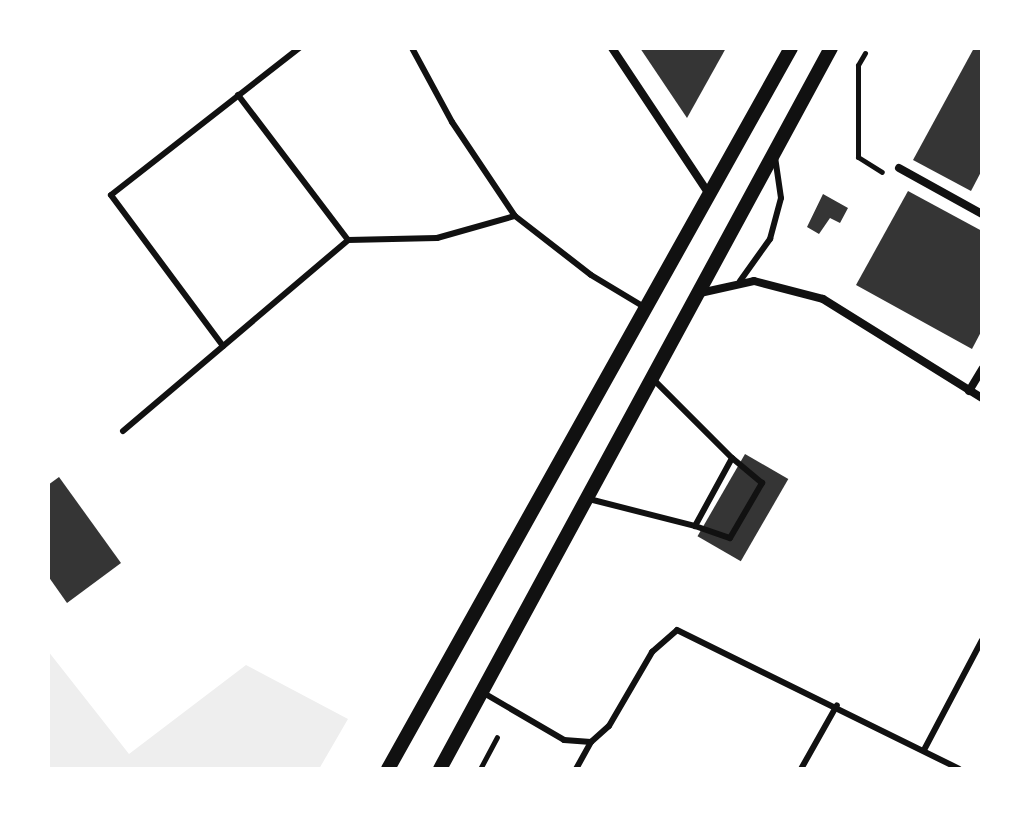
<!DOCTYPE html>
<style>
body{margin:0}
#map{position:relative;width:1030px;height:817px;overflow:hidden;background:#fff;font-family:Roboto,sans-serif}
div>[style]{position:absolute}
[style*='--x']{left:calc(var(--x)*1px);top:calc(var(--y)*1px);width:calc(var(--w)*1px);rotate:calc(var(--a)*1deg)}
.green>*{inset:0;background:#eee}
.building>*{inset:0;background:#353535;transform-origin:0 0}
.path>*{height:5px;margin:-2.5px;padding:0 2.5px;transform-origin:2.5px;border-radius:2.5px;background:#111}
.service>*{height:6px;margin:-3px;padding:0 3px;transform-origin:3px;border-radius:3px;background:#111}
.minor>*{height:8px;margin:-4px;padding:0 4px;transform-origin:4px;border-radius:4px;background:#111}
.tertiary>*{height:14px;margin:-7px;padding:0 7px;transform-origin:7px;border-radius:7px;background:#111}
span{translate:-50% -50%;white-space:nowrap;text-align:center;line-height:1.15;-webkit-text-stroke:7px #fff;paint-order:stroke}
.frame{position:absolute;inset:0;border:50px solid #fff;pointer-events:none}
</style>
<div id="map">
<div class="green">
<i style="clip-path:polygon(48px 651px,129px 754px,246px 665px,348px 719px,319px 769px,48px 769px)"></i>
</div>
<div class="building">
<i style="clip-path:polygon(640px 48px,726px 48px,687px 118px)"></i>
<i style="clip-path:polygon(974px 48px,982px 48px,982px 170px,971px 191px,913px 160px)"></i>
<i style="clip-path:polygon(908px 191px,982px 231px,982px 330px,972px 349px,856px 285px)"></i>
<i style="clip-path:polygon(823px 194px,848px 208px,840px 223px,830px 218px,819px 234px,807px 227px)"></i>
<i style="left:745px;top:454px;width:50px;height:95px;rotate:30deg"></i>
<i style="clip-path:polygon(59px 477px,121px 563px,67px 603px,48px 576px,48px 485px)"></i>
</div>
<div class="path">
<i style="--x:865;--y:53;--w:14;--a:120"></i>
<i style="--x:858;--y:65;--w:92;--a:90"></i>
<i style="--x:858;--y:157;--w:28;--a:32"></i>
<i style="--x:480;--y:769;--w:36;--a:-62"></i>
</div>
<div class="service">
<i style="--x:412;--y:48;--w:84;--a:61.6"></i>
<i style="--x:452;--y:122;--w:113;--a:56.2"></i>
<i style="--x:238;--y:95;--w:182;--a:52.8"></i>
<i style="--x:740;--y:281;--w:52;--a:-54.5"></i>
<i style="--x:770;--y:239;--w:42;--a:-75"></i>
<i style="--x:781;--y:198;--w:41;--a:-98.3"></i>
<i style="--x:223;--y:346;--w:188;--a:-126.6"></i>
<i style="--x:111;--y:195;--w:239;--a:-38"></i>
<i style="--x:123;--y:431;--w:295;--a:-40.3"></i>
<i style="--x:348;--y:240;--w:89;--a:-1.3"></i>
<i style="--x:437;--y:238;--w:81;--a:-15.8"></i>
<i style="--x:515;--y:216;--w:96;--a:37.8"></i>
<i style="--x:591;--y:275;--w:64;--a:31"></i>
<i style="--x:589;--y:499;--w:109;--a:14.3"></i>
<i style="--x:695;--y:526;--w:77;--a:-61.4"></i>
<i style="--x:732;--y:458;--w:112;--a:-135"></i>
<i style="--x:695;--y:526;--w:37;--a:19"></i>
<i style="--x:730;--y:538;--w:64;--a:-59.8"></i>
<i style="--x:762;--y:483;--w:39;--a:-140"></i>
<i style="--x:482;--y:692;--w:95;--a:30.3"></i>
<i style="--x:564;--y:740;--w:27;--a:4"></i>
<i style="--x:591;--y:742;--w:24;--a:-42"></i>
<i style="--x:609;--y:726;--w:86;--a:-59.8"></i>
<i style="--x:652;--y:652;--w:33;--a:-41"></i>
<i style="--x:677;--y:630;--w:314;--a:26.2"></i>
<i style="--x:924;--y:750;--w:124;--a:-62.2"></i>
<i style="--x:576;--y:769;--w:31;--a:-61"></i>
<i style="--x:801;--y:769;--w:73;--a:-60.6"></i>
</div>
<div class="minor">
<i style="--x:612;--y:48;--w:175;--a:56.4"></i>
<i style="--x:899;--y:168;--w:95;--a:29"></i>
<i style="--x:700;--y:293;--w:55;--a:-12.5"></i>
<i style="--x:754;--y:281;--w:71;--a:14.6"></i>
<i style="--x:823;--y:299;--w:187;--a:31.9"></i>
<i style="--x:969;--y:391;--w:26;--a:-59"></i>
</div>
<div class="tertiary">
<i style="--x:388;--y:769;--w:826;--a:-60.8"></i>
<i style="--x:440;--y:769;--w:820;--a:-61.53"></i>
</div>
<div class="frame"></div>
</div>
